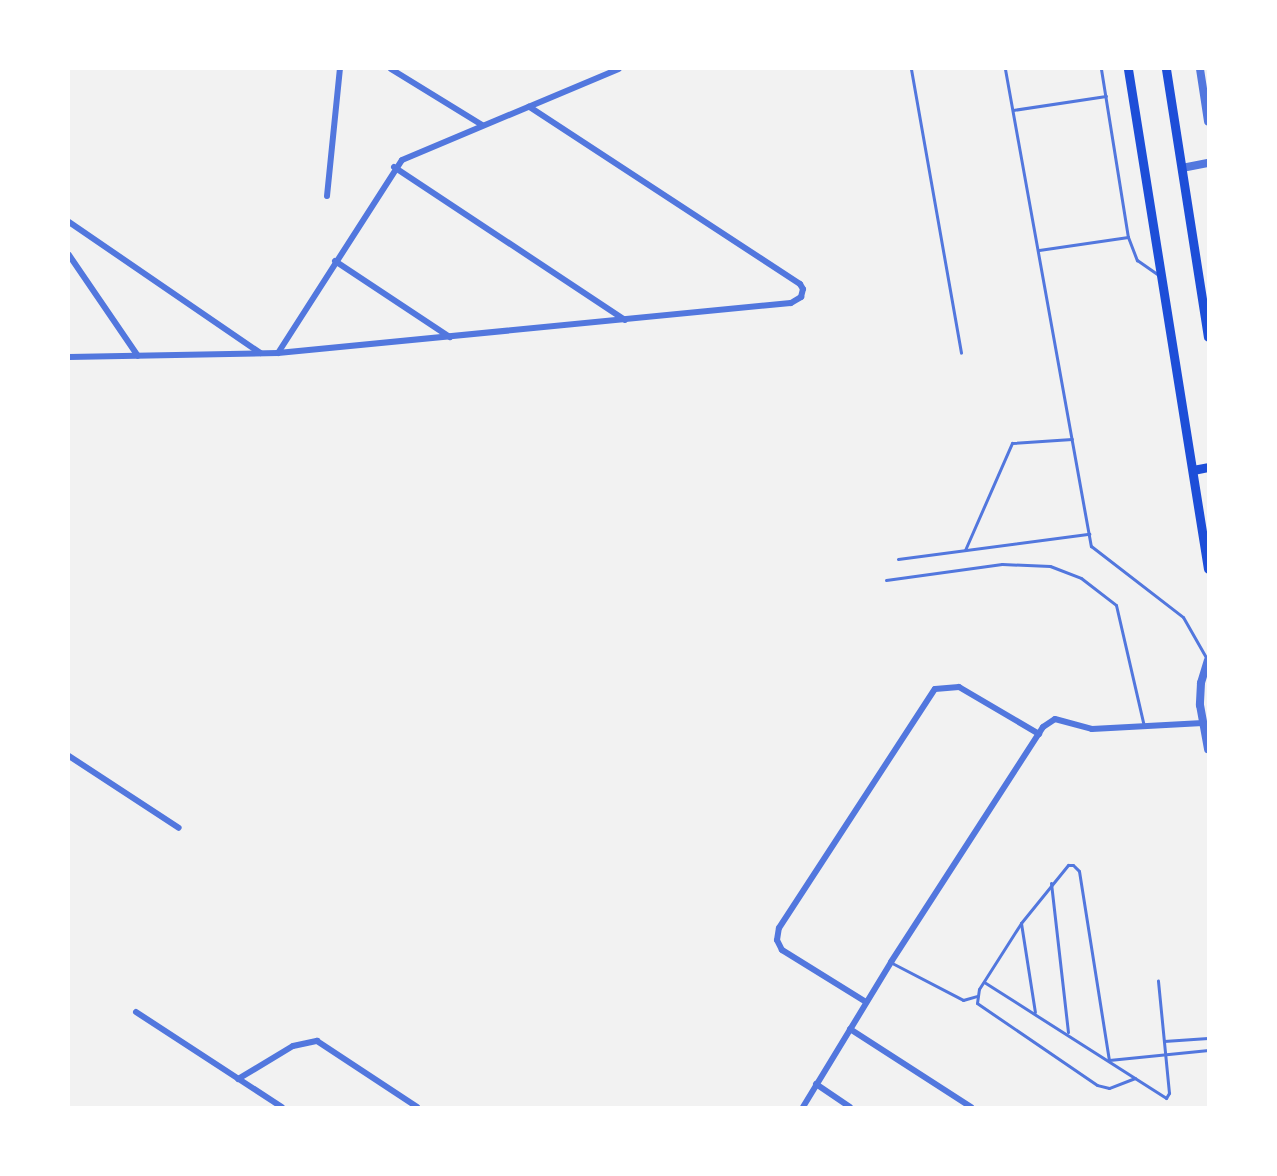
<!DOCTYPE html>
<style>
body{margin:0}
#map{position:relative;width:1277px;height:1176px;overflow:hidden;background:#f2f2f2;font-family:Signika,sans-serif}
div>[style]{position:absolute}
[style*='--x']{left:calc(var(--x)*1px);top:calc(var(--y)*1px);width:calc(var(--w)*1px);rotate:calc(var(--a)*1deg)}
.service>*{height:3px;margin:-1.5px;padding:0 1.5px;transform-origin:1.5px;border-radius:1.5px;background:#5277de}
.minor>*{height:6px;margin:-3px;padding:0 3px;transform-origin:3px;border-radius:3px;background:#5277de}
.tertiary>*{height:8px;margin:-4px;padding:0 4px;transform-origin:4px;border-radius:4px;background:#5277de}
.secondary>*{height:9px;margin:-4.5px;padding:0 4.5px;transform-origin:4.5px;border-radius:4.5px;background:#1d4ed8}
span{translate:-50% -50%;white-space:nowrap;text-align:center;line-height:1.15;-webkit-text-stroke:6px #fff;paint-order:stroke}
.frame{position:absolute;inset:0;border:70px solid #fff;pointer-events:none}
</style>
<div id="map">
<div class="service">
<i style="--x:911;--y:69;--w:288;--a:80"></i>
<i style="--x:1005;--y:69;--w:485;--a:79.8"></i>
<i style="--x:1091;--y:546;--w:116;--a:37.7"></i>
<i style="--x:1183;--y:617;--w:48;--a:60.3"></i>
<i style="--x:1101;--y:69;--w:170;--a:80.9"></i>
<i style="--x:1128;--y:237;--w:25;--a:69"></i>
<i style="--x:1137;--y:260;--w:28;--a:35"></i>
<i style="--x:1013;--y:110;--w:94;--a:-8.6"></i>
<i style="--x:1039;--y:250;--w:90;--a:-8.3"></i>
<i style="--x:965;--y:550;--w:117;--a:-66.3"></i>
<i style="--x:1012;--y:443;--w:60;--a:-3.8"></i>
<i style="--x:898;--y:559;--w:193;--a:-7.5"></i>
<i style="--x:886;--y:580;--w:117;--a:-7.9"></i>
<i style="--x:1002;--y:564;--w:48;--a:2.4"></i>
<i style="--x:1050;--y:566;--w:33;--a:21"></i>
<i style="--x:1081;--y:578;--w:44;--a:37.6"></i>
<i style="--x:1116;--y:605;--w:124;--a:77"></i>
<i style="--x:1051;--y:883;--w:150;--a:83.5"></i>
<i style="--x:1021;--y:923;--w:90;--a:81.1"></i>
<i style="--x:892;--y:963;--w:80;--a:27.5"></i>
<i style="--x:963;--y:1000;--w:15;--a:-16"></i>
<i style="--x:984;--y:982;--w:216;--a:32.5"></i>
<i style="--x:1166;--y:1098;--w:6;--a:-59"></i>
<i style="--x:1169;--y:1093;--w:113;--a:-95.6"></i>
<i style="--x:1164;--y:1041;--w:44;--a:-3.9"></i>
<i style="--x:1135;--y:1078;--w:28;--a:159"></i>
<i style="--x:1109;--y:1088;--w:12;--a:-166"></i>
<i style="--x:1097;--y:1085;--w:145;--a:-145.7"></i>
<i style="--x:977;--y:1003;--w:14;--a:-82"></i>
<i style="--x:979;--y:989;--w:78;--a:-57.5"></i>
<i style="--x:1021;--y:923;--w:75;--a:-51"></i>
<i style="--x:1068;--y:865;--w:5;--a:0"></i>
<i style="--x:1073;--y:865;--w:8;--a:45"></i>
<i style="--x:1079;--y:871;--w:191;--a:81"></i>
<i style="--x:1109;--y:1060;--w:100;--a:-5.8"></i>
</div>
<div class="minor">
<i style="--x:391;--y:69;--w:107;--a:31.6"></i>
<i style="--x:394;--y:167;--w:277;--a:33.5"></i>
<i style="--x:327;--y:196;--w:128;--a:-84.2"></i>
<i style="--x:69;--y:222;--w:232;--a:34.4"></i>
<i style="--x:69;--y:255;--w:122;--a:55.7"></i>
<i style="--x:335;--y:261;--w:138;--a:33.5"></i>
<i style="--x:278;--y:353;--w:229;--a:-57.3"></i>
<i style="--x:402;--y:160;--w:235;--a:-22.8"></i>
<i style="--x:69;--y:357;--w:209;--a:-1.1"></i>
<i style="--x:278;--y:353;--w:515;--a:-5.57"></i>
<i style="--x:791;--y:303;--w:12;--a:-31"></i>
<i style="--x:801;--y:297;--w:8;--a:-76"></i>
<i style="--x:803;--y:289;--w:6;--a:-121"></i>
<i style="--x:800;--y:284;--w:324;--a:-146.8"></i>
<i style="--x:69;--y:756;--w:131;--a:33.2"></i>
<i style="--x:866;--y:1002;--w:99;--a:-148.2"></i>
<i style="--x:782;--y:950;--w:11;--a:-117"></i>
<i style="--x:777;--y:940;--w:12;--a:-81"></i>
<i style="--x:779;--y:928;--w:285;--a:-56.9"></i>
<i style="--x:935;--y:689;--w:24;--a:-5"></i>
<i style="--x:959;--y:687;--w:93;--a:30.4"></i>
<i style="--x:136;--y:1012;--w:174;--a:33.1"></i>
<i style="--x:850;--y:1029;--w:144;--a:32.8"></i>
<i style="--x:238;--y:1079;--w:64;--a:-31"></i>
<i style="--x:293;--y:1046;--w:25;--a:-12"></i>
<i style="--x:317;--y:1041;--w:120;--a:33.4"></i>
<i style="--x:816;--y:1084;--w:41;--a:34.1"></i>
<i style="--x:803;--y:1107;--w:170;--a:-58.7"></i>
<i style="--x:891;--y:962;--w:280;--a:-57.1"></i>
<i style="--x:1043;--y:727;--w:14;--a:-34"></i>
<i style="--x:1055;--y:719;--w:38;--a:15"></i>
<i style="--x:1092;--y:729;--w:111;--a:-3.1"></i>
</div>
<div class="tertiary">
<i style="--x:1200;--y:69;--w:53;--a:81.3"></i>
<i style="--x:1182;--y:168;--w:26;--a:-11"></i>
<i style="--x:1208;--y:660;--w:24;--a:107"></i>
<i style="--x:1201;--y:683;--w:22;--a:93"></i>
<i style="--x:1200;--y:705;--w:45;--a:79.7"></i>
</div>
<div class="secondary">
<i style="--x:1128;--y:69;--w:506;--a:80.91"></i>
<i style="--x:1166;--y:69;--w:271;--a:81.1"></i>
<i style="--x:1193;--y:470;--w:15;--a:-11"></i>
</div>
<div class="frame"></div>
</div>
